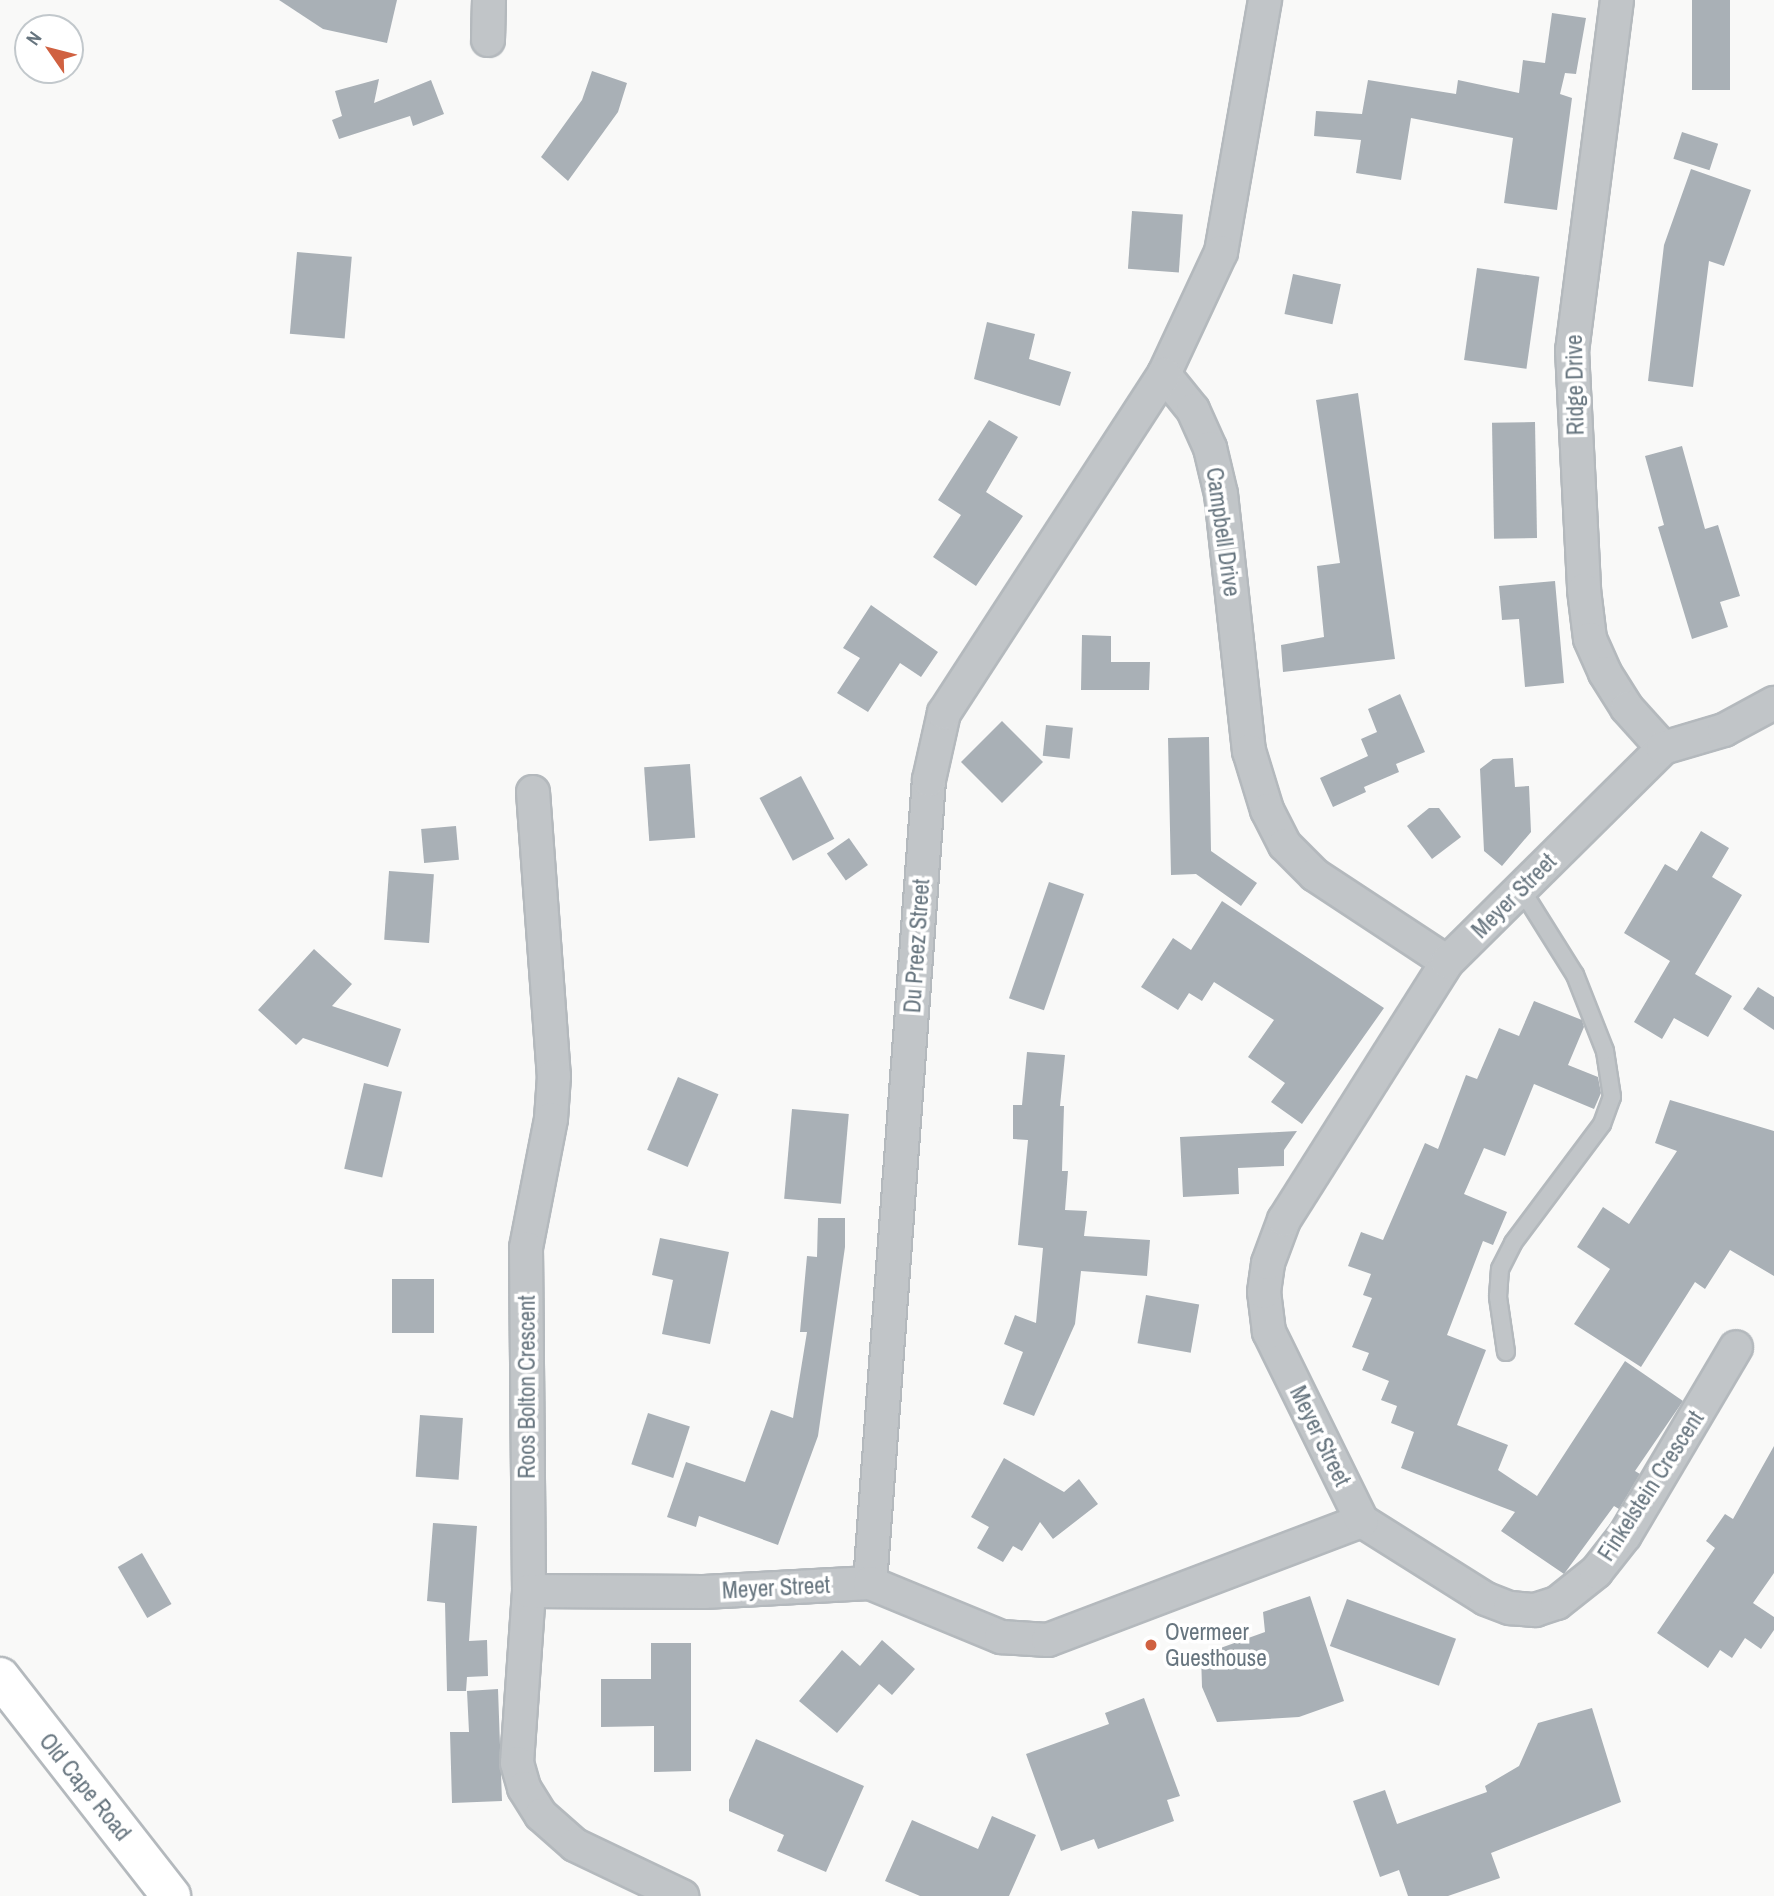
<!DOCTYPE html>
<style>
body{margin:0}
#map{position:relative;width:1774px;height:1896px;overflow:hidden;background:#f9f9f8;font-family:"Archivo Narrow",sans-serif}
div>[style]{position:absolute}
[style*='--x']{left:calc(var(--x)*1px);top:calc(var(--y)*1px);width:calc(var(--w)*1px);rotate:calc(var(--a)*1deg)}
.building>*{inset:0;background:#a9b0b6;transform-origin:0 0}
.roads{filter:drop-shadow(2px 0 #b4b9bd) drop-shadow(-2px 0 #b4b9bd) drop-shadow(0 2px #b4b9bd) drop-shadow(0 -2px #b4b9bd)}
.lane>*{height:16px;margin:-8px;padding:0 8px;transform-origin:8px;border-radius:8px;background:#c1c5c8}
.street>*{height:32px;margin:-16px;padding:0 16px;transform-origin:16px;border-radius:16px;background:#c1c5c8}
.secondary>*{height:38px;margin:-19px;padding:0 19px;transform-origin:19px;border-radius:19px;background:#fff}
.dots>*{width:19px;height:19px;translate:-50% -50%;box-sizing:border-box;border:4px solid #fff;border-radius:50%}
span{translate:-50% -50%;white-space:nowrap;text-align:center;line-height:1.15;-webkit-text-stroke:7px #fff;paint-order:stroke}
.street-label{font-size:23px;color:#67757f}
.poi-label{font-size:23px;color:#67757f}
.left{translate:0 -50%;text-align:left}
.north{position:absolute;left:14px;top:14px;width:70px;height:70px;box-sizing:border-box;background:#fff;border:2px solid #c2c8cc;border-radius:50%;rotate:305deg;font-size:19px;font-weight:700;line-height:28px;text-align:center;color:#67757f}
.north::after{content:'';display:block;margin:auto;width:24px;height:32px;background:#d06141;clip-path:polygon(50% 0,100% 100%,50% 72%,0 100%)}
</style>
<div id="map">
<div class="building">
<i style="clip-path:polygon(279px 0,397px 0,387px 43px,323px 29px)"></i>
<i style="left:1692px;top:0;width:38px;height:90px"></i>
<i style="clip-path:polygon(1552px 13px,1586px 18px,1576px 74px,1565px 73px,1560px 94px,1572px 98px,1557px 210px,1504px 203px,1513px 138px,1411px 118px,1401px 180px,1356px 173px,1361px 140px,1314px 136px,1316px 111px,1362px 114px,1368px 80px,1456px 94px,1458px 80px,1519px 93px,1523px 60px,1545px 63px)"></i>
<i style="clip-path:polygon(592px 71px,627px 83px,618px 112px,568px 181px,541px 157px,582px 100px)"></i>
<i style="clip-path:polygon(379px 79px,374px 103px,431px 80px,444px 114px,413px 126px,410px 116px,339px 139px,332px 120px,342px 116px,335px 91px)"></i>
<i style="left:1682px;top:132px;width:38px;height:28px;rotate:18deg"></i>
<i style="clip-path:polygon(1691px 169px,1751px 190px,1724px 266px,1709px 261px,1693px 387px,1648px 381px,1664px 245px)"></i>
<i style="left:1132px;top:211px;width:51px;height:58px;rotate:4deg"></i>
<i style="left:297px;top:252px;width:55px;height:82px;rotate:5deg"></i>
<i style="left:1477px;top:268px;width:63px;height:93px;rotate:8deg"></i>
<i style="left:1293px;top:274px;width:49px;height:41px;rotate:12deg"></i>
<i style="clip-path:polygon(987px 322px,1035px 334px,1029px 359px,1071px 372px,1060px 406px,974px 379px)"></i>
<i style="clip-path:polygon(1358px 393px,1395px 659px,1283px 672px,1281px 645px,1324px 637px,1317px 566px,1340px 563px,1316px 400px)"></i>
<i style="clip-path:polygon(989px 420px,1018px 437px,986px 492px,1023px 516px,976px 586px,933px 557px,961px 515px,938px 500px)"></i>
<i style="left:1535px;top:422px;width:116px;height:43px;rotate:89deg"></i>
<i style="clip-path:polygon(1682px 446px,1705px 529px,1718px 525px,1740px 596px,1720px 602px,1728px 627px,1692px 639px,1658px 527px,1664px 525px,1645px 456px)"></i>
<i style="clip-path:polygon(1555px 581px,1564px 683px,1525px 687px,1519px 619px,1502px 620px,1499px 586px)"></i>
<i style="clip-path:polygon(871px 605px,938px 652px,921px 677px,900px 663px,868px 712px,837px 693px,860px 658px,843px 648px)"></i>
<i style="clip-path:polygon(1082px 635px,1111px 636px,1111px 662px,1150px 662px,1149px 690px,1081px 690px)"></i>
<i style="clip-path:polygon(1400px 694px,1425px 752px,1396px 764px,1399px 772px,1364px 787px,1366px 792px,1333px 807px,1320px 778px,1368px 756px,1361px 739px,1377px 732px,1368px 709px)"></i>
<i style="left:1002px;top:721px;width:58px;height:58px;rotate:45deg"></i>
<i style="left:1046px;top:725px;width:27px;height:31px;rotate:6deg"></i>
<i style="clip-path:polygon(1209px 737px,1211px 851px,1257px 883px,1241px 906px,1196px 874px,1171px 875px,1168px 738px)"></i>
<i style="clip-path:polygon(1513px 758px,1515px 787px,1529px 786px,1531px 832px,1502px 866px,1484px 851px,1480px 769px,1493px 759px)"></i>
<i style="left:690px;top:764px;width:74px;height:46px;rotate:86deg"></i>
<i style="left:801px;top:776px;width:71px;height:47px;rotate:62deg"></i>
<i style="clip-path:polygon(1429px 808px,1439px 808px,1461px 837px,1432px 859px,1407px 826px)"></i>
<i style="left:456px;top:826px;width:34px;height:35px;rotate:85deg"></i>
<i style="clip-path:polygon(1701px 831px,1729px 848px,1712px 877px,1742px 895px,1695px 974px,1732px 996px,1708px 1037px,1674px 1018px,1662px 1039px,1634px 1022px,1670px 961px,1624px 933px,1665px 864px,1677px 871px)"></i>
<i style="left:849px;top:838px;width:33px;height:27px;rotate:55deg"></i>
<i style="left:389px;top:871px;width:45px;height:69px;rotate:4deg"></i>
<i style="left:1049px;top:882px;width:37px;height:123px;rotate:19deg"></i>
<i style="clip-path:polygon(1222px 901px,1384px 1008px,1302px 1124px,1271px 1102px,1285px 1083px,1248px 1057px,1274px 1020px,1214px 982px,1202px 1001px,1189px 993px,1178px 1010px,1141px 987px,1173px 938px,1191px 950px)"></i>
<i style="clip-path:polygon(314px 949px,352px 984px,332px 1006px,401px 1029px,388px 1067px,303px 1038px,296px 1045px,258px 1010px)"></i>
<i style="clip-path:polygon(1758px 987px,1774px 997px,1774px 1030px,1743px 1009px)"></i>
<i style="clip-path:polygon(1534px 1001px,1582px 1020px,1584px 1027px,1568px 1065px,1598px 1077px,1601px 1093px,1594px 1109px,1534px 1084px,1505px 1156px,1484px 1148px,1464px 1194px,1507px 1212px,1493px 1245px,1483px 1241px,1447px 1335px,1486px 1350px,1457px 1425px,1508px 1445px,1498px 1470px,1537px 1496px,1625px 1361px,1683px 1401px,1635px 1471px,1640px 1474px,1619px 1509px,1614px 1506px,1564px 1574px,1501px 1531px,1515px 1512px,1401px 1468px,1414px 1432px,1391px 1423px,1397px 1406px,1381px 1400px,1389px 1381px,1362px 1370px,1369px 1353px,1352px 1347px,1372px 1298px,1363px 1295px,1371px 1274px,1348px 1266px,1361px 1232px,1383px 1240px,1425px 1143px,1438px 1149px,1466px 1075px,1477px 1079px,1499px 1028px,1519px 1036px)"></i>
<i style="clip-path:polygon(1027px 1052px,1065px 1055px,1060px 1106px,1064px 1106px,1062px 1171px,1068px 1171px,1065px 1210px,1087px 1211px,1084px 1236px,1150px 1240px,1147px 1276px,1081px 1271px,1075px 1324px,1034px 1416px,1003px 1404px,1023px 1352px,1004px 1344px,1015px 1315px,1036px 1323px,1043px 1248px,1018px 1245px,1028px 1140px,1013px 1139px,1013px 1105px,1022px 1105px)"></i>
<i style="left:678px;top:1077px;width:44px;height:79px;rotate:23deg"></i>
<i style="left:364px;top:1083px;width:39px;height:88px;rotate:13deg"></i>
<i style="clip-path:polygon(1670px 1100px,1774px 1131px,1774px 1276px,1730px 1250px,1705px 1289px,1695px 1282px,1641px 1367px,1574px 1324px,1610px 1269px,1577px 1247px,1603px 1207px,1629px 1224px,1677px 1151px,1655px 1143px)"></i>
<i style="left:792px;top:1109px;width:57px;height:90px;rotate:5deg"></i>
<i style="clip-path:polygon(1297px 1131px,1284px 1150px,1284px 1166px,1238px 1168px,1239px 1194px,1183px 1197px,1180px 1137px)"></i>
<i style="clip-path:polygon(818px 1218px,845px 1218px,845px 1247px,818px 1436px,778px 1545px,699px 1516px,696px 1527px,667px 1517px,686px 1462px,745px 1482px,771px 1410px,793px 1418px,807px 1332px,800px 1332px,807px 1256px,817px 1257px)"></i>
<i style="clip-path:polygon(660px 1238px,729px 1252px,710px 1344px,662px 1334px,673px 1280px,652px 1275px)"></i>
<i style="left:392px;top:1279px;width:42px;height:54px"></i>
<i style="left:1146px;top:1295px;width:54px;height:49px;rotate:10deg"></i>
<i style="left:648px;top:1413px;width:44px;height:54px;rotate:18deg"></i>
<i style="left:420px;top:1415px;width:43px;height:62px;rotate:4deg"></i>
<i style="clip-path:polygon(1774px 1446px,1774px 1573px,1753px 1603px,1774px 1617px,1774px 1630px,1761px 1649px,1745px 1638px,1732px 1658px,1720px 1650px,1708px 1668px,1657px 1633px,1715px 1548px,1706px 1541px,1725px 1514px,1733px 1519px)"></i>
<i style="clip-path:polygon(1004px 1458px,1064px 1492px,1079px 1479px,1098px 1504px,1053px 1539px,1040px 1522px,1022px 1551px,1013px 1546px,1003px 1562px,977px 1548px,989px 1527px,971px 1517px)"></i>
<i style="clip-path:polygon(433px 1523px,477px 1526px,469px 1641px,487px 1640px,488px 1676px,467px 1677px,466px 1691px,447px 1691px,445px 1603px,427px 1601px)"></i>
<i style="left:142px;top:1553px;width:59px;height:28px;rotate:60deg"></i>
<i style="clip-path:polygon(1310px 1596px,1344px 1701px,1299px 1717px,1217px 1722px,1202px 1687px,1201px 1655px,1265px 1632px,1263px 1612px)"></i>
<i style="left:1347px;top:1599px;width:116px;height:50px;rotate:20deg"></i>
<i style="clip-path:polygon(882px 1640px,915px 1669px,892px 1695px,879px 1684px,837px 1733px,799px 1701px,842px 1650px,860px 1666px)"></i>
<i style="clip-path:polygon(651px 1643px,691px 1643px,691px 1771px,654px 1772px,654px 1726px,601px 1727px,601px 1679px,651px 1679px)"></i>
<i style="clip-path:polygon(498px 1689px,502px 1801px,452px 1803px,450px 1732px,469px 1732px,467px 1691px)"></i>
<i style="clip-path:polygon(1144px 1698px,1180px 1796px,1167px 1800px,1174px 1821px,1098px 1849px,1094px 1839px,1061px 1851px,1026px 1754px,1109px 1724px,1105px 1713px)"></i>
<i style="clip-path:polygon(1592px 1708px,1621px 1802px,1491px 1853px,1500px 1878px,1448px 1896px,1408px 1896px,1399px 1870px,1380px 1877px,1353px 1801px,1385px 1790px,1397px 1824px,1487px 1792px,1485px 1786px,1519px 1766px,1538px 1723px)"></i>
<i style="clip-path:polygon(756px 1739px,864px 1786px,826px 1872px,777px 1851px,784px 1835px,729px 1811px,729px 1800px)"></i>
<i style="clip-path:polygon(992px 1816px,1036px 1835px,1009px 1896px,920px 1896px,885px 1881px,912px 1820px,978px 1849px)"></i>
</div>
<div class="roads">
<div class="lane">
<i style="--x:1506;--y:1352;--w:56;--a:-98.3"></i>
<i style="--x:1498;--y:1297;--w:28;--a:-86"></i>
<i style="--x:1500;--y:1269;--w:29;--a:-63"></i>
<i style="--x:1513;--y:1243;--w:149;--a:-53.2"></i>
<i style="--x:1602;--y:1124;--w:29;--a:-70"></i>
<i style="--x:1612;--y:1097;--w:47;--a:-98.7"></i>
<i style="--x:1605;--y:1051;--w:82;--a:-111.5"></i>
<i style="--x:1575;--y:975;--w:102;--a:-122.1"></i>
</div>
<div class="street">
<i style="--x:1265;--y:0;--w:256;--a:99.9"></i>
<i style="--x:1221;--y:252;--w:135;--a:115"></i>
<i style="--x:1164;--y:374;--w:46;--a:51.1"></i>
<i style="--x:1193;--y:410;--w:42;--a:65.9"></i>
<i style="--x:1210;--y:448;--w:47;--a:76.6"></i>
<i style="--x:1221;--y:494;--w:259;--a:83.8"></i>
<i style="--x:1249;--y:751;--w:62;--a:73"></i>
<i style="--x:1267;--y:810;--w:39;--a:63"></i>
<i style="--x:1285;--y:845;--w:42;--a:45"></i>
<i style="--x:1315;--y:875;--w:158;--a:33.4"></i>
<i style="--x:1617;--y:0;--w:353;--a:97.3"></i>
<i style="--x:1572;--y:350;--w:240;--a:87.1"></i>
<i style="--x:1584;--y:590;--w:49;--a:83"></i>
<i style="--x:1590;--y:639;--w:37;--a:66"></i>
<i style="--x:1605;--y:673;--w:41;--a:57.8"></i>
<i style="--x:1627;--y:708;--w:54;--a:48"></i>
<i style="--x:488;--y:40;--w:40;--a:-88.6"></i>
<i style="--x:533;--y:792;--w:285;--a:85.8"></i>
<i style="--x:554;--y:1076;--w:43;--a:94"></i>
<i style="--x:551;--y:1119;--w:131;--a:101"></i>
<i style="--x:526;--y:1248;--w:343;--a:89.5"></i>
<i style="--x:529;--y:1591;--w:172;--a:94"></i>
<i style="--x:517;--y:1763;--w:26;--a:74"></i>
<i style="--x:524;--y:1788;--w:32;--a:58"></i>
<i style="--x:541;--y:1815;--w:45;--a:41.4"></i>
<i style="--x:575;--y:1845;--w:119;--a:25.5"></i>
<i style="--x:1362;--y:1521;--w:146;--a:32.2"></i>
<i style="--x:1486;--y:1599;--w:26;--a:21"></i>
<i style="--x:1510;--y:1608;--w:25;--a:5"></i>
<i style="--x:1535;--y:1610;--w:23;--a:-18"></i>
<i style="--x:1557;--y:1603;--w:50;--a:-38.5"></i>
<i style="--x:1596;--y:1572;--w:47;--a:-51.9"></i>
<i style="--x:1625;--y:1535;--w:218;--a:-59.4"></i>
<i style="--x:870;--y:1583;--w:805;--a:-85.8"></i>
<i style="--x:929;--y:780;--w:69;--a:-77.4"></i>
<i style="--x:944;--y:713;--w:404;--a:-57"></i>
<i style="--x:529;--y:1591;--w:175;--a:0.3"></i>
<i style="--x:704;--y:1592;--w:166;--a:-3.1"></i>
<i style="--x:870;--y:1583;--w:142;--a:22.4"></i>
<i style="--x:1001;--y:1637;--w:47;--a:3.7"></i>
<i style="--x:1048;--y:1640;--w:336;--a:-20.8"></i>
<i style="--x:1362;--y:1521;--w:211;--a:-116.2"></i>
<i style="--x:1269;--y:1332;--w:40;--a:-97.1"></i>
<i style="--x:1264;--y:1292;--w:29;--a:-82"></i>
<i style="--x:1268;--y:1263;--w:46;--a:-69.6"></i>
<i style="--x:1284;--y:1220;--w:305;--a:-57.7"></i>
<i style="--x:1447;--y:962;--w:304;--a:-44.7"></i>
<i style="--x:1663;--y:748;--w:64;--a:-16.4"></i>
<i style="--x:1724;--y:730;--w:57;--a:-28.4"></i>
</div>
<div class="secondary">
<i style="--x:0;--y:1677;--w:278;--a:52"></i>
</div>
</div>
<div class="dots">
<i style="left:1151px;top:1645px;background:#d06141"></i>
</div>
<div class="street-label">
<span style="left:1575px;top:385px;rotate:-91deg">Ridge Drive</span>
<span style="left:1223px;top:532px;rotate:82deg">Campbell Drive</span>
<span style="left:1514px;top:896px;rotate:-45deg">Meyer Street</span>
<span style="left:917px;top:946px;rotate:-86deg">Du Preez Street</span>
<span style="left:527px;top:1387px;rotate:-90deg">Roos Bolton Crescent</span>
<span style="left:1320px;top:1436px;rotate:64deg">Meyer Street</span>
<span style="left:1651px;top:1486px;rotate:-57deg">Finkelstein Crescent</span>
<span style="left:776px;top:1588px;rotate:-3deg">Meyer Street</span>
<span style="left:85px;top:1787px;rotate:51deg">Old Cape Road</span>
</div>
<div class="poi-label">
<span class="left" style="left:1165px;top:1645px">Overmeer<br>Guesthouse</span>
</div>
<div class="north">N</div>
</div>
